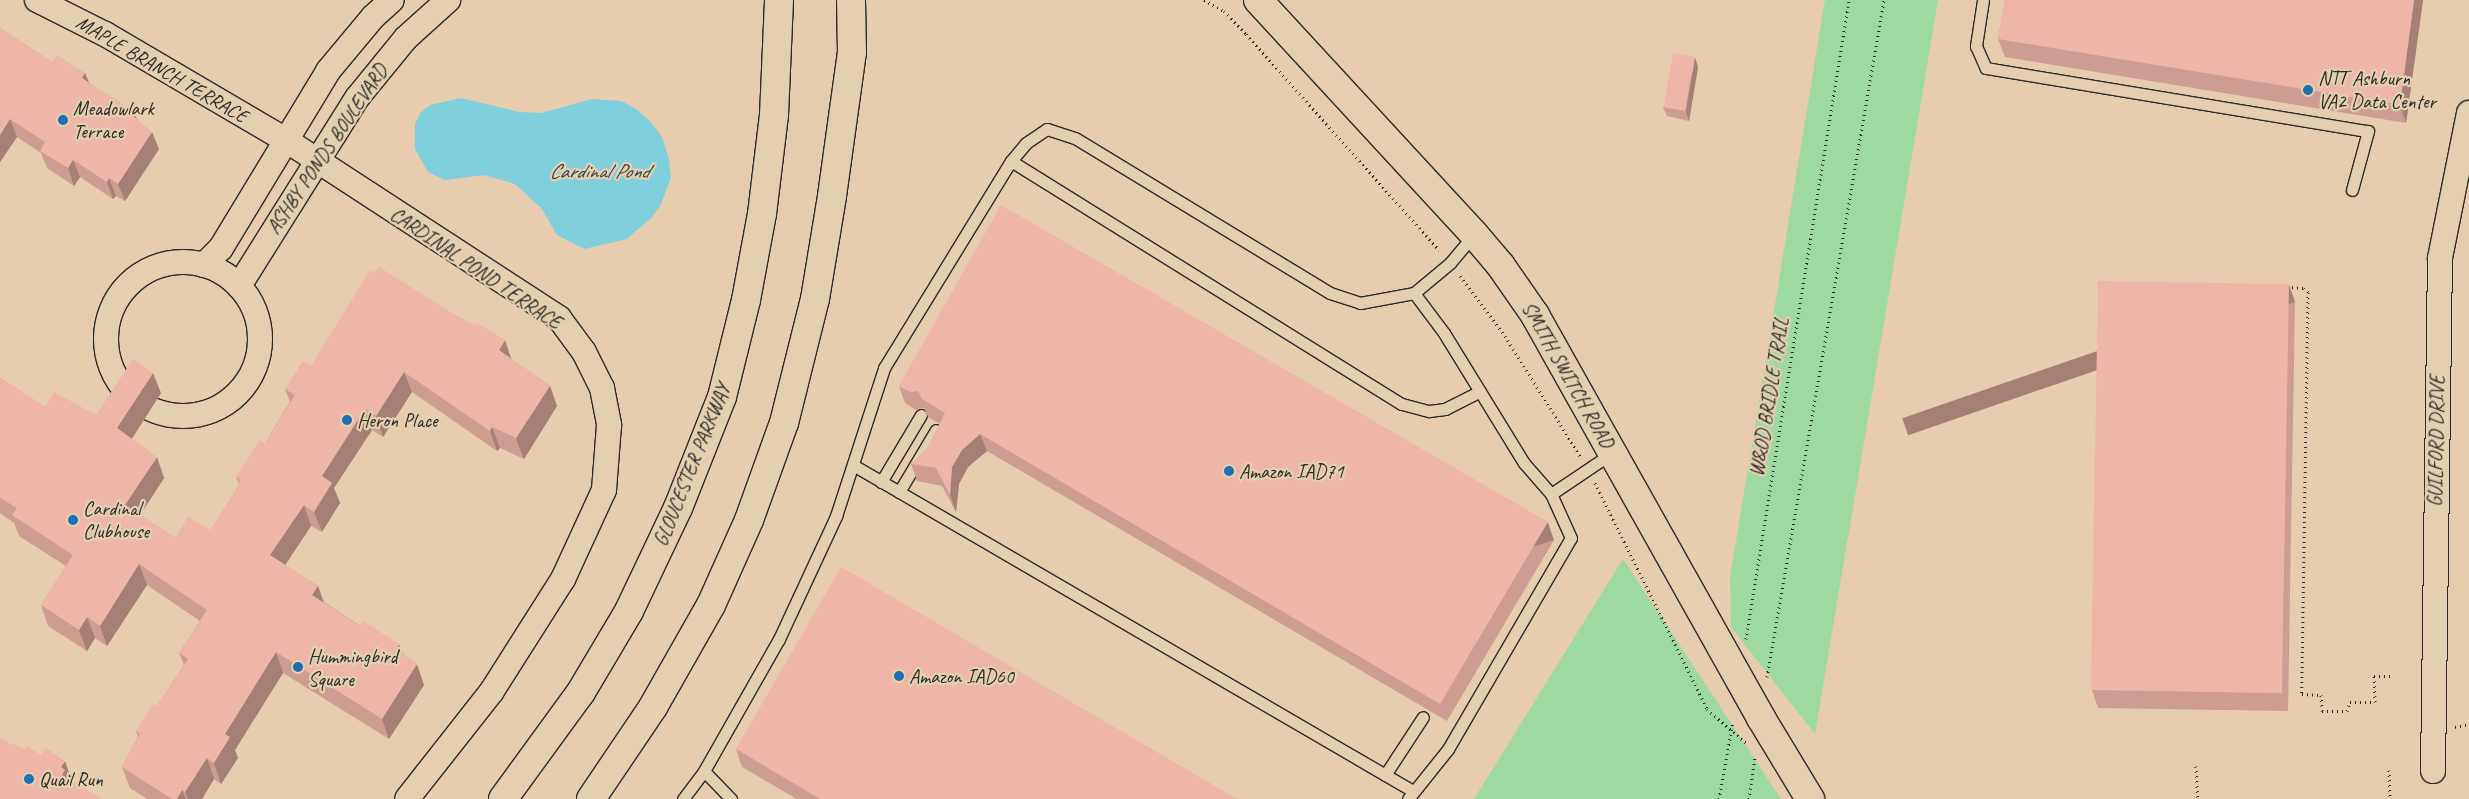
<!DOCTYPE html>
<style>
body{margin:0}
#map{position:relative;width:2469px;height:799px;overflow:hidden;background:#e7ccae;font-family:Caveat,sans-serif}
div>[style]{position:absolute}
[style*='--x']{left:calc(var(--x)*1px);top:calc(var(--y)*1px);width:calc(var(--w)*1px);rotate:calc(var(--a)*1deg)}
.green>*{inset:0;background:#9ed9a0}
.water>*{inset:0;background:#80cfdd}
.path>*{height:3px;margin-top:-1.5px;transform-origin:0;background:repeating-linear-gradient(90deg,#2b2b2b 0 1px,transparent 0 5px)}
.roads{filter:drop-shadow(1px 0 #2b2b2b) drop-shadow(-1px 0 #2b2b2b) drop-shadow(0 1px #2b2b2b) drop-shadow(0 -1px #2b2b2b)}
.lane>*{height:11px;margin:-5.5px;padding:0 5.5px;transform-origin:5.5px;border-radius:5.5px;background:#e4d0ae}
.street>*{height:24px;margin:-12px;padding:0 12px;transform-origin:12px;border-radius:12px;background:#e4d0ae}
.street>.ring{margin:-12px;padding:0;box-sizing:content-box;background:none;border:24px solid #e4d0ae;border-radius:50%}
.secondary>*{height:28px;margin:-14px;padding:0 14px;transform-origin:14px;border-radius:14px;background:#e4d0ae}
.wall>*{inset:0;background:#cc9d90}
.shaded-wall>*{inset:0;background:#a67f75;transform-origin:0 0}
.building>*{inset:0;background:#edb6a7;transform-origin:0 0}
.dots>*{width:14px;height:14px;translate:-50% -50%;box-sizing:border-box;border:2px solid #e4d0ae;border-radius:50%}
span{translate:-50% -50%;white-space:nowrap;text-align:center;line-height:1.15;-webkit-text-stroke:4.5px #e4d0ae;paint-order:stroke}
.street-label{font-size:20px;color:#2b2b2b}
.poi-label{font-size:20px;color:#2b2b2b}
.left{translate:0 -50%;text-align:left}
.water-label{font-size:21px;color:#384446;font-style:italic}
</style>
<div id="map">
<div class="green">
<i style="clip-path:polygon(1825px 0,1938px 0,1815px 734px,1731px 627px,1730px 578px)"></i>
<i style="clip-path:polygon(1623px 559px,1781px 799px,1474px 799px)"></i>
</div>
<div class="water">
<i style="clip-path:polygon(461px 98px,519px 112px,541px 113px,592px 99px,621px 101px,635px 108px,650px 121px,662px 137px,669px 159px,671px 178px,660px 206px,651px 218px,627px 239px,584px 249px,557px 235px,542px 209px,515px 184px,484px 175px,445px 180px,428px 172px,415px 149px,415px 124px,421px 112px,430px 105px)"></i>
</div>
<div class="path">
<i style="--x:1204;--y:0;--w:23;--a:29"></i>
<i style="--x:1224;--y:11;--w:32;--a:46"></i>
<i style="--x:1246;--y:34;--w:290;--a:48.2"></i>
<i style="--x:1460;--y:276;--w:75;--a:53.1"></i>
<i style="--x:1505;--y:336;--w:142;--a:58"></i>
<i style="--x:2287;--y:287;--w:17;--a:3"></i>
<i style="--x:2304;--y:288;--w:6;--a:45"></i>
<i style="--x:2308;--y:292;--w:402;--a:90.9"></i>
<i style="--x:2302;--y:694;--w:19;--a:3"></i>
<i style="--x:2321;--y:695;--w:16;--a:86"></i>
<i style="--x:2322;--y:711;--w:25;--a:0"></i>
<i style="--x:2347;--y:711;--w:9;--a:-72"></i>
<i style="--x:2350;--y:702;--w:25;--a:0"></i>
<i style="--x:2375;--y:702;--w:26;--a:-92"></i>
<i style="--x:2374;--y:676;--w:16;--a:0"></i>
<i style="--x:1595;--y:483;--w:252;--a:63.6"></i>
<i style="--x:1707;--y:709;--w:52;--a:41.1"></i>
<i style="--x:1746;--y:639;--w:647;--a:-80.84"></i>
<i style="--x:1767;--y:677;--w:687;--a:-80.19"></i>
<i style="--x:2455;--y:727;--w:14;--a:-12"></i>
<i style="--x:2196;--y:766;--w:33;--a:87"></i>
<i style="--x:2389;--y:770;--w:29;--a:88"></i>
<i style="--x:1719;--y:799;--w:79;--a:-79.8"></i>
<i style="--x:1749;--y:799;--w:42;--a:-81.9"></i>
</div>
<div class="roads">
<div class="lane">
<i style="--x:1983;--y:0;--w:47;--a:98.7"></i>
<i style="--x:1976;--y:46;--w:24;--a:66"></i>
<i style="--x:1986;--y:68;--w:387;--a:9.4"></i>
<i style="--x:2368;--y:131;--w:61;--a:105.2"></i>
<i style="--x:1011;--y:161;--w:460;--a:31.9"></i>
<i style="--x:1402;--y:404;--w:28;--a:15"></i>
<i style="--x:1429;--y:411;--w:16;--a:-7"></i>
<i style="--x:1445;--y:409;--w:39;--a:-27"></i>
<i style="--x:1414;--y:293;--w:50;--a:53.1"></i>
<i style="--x:1444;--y:333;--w:153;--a:58.4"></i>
<i style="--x:1524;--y:463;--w:41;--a:48.9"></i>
<i style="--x:853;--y:465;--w:648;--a:30.21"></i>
<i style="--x:881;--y:482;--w:78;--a:-59.2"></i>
<i style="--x:899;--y:492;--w:72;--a:-59.2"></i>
<i style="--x:704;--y:771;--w:39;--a:46"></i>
<i style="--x:1385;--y:775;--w:69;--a:-56.8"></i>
<i style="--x:683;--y:799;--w:35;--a:-53"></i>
<i style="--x:704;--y:771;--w:152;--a:-60.4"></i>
<i style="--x:779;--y:639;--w:136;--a:-65.1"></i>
<i style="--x:836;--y:516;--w:156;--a:-72"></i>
<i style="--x:884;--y:368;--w:243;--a:-58.5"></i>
<i style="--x:1011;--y:161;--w:23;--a:-50"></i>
<i style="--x:1026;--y:143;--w:25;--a:-34"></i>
<i style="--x:1047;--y:129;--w:29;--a:18"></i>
<i style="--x:1075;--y:138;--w:298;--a:31.3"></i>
<i style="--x:1330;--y:293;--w:32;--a:18"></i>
<i style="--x:1360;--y:303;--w:55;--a:-10.5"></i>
<i style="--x:1414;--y:293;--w:47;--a:-39.8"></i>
<i style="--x:1450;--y:263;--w:38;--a:-50"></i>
<i style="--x:1408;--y:799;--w:64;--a:-51.3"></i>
<i style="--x:1448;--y:749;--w:244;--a:-59.8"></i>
<i style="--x:1571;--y:538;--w:48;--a:-114.4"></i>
<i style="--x:1551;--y:494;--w:73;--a:-33.9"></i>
</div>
<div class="street">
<i style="--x:37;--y:0;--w:76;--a:26.6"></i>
<i style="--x:105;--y:34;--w:210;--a:30.4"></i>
<i style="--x:286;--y:140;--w:326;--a:33.1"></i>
<i style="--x:559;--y:318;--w:42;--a:53.7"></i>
<i style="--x:584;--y:352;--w:40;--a:63.4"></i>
<i style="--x:602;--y:388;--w:38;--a:79"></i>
<i style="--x:609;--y:425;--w:65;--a:94.4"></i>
<i style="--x:604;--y:490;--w:98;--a:114.7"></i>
<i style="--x:563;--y:579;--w:133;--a:122.4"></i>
<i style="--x:492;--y:691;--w:137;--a:128.2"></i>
<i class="ring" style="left:106px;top:262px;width:130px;height:130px"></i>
<i style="--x:204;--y:265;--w:24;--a:-45"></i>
<i style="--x:221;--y:248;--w:207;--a:-58.8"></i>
<i style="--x:328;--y:71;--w:70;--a:-50.2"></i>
<i style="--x:373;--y:17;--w:25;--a:-42"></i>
<i style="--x:239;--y:286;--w:222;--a:-57.9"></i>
<i style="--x:357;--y:98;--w:77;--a:-50.8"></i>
<i style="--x:406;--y:38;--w:57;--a:-42.1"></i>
<i style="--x:2433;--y:771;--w:513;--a:-89.22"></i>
<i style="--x:2440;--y:258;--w:148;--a:-78.7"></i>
</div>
<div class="secondary">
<i style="--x:1258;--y:0;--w:318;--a:47.3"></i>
<i style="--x:1474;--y:234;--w:42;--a:49.8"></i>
<i style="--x:1501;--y:266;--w:60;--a:55.2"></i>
<i style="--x:1535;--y:315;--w:462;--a:60.7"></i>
<i style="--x:1761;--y:718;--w:95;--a:58.8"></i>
<i style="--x:503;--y:799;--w:132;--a:-53.9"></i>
<i style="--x:581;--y:692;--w:94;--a:-59.3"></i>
<i style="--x:629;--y:611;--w:114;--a:-64.6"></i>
<i style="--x:678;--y:508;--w:119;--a:-68.4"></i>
<i style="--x:722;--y:397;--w:100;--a:-76.1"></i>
<i style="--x:746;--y:300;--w:87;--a:-79.5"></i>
<i style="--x:762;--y:214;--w:100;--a:-83.1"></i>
<i style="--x:774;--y:115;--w:115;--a:-87.5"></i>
<i style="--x:591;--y:799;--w:111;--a:-56"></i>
<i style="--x:653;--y:707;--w:117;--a:-60.4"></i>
<i style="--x:711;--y:605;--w:93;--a:-65.9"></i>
<i style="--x:749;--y:520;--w:103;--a:-70.2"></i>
<i style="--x:784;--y:423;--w:128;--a:-76"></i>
<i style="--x:815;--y:299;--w:104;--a:-80.6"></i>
<i style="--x:832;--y:196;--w:145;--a:-82.1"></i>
<i style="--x:852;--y:52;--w:52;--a:-91.1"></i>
</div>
</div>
<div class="wall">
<i style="clip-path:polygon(2005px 0,2423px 0,2406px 123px,2005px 57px,1998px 39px)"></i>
<i style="clip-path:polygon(0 28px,52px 62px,85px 73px,89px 83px,134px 112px,137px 120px,159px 149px,125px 201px,116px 196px,113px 199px,80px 177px,74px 186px,47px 168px,41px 153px,17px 137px,0 162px)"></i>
<i style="clip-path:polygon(1698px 67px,1689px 121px,1667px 116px,1663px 107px)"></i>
<i style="clip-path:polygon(2289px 285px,2295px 302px,2288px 711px,2098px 708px,2092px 690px)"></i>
<i style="clip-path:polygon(511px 359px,550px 386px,557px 406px,524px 459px,500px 448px,497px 451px,412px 392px,383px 437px,372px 430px,334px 488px,340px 503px,322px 532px,311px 526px,285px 565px,318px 586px,324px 602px,403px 654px,424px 685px,389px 739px,283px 673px,235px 750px,238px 758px,221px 784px,214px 779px,202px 799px,147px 799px,130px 788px,122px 767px,138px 737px,136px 731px,157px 706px,184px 665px,179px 653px,200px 621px,147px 585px,107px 646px,95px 638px,87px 651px,48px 626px,41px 605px,66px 566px,19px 536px,14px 523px,0 513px,0 378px,45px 407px,96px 415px,161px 393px,132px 439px,164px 478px,140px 515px,175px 538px,211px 530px,235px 492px,239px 484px,236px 477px,265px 443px,290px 402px,285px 389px,311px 366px)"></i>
<i style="clip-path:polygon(899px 386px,1554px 540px,1447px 721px,987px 451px,968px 467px,959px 484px,956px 512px,942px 486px,917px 481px,911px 464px,927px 449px,940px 424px,928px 417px,924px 408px,916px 410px,905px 403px)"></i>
<i style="clip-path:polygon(736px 749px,1237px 799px,797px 799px,742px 767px)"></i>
</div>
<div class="shaded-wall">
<i style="clip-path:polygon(2414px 0,2423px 0,2406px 123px,2400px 105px)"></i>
<i style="clip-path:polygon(1695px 57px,1698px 67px,1689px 121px,1686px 111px)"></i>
<i style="clip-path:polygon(85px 73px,92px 90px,82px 78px)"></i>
<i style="clip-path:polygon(134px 112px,140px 129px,132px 115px)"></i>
<i style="clip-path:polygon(10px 119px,17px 137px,0 162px,0 135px)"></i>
<i style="clip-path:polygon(152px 132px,159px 149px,125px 201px,118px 184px)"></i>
<i style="clip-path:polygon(73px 160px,80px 177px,74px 186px,68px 168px)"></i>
<i style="clip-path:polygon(109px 178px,116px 196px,113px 199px,107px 182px)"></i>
<i style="left:2289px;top:285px;width:18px;height:409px;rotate:71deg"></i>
<i style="clip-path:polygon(505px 340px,512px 361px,499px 350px)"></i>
<i style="clip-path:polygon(404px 372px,412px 392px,383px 437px,376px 416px)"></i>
<i style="clip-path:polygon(153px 373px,161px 393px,125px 449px,117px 428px)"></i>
<i style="clip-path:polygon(550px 386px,557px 406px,524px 459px,516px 438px)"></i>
<i style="clip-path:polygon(365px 409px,372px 430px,334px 488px,340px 503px,322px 532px,314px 512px,322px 476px)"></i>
<i style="clip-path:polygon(492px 427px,500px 448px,497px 451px,490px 431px)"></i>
<i style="clip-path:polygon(980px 434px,987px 451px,968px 467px,959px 484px,956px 512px,950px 495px,952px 467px,962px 450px)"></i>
<i style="clip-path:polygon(157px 457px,164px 478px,133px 526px,125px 505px)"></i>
<i style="clip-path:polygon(304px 505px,311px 526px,278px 576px,270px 555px)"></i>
<i style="left:1548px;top:522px;width:19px;height:212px;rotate:72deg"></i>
<i style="clip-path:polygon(139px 564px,147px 585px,107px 646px,100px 626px)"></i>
<i style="clip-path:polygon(318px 586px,325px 607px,312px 595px)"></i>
<i style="clip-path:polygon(87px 617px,95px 638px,87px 651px,79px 630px)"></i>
<i style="clip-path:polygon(399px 644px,407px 665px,397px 649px)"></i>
<i style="clip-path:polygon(276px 652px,283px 673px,235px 750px,238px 758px,221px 784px,214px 763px,225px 734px)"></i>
<i style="clip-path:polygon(417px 664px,424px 685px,389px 739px,382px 719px)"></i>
<i style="clip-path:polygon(207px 758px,214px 779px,202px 799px,188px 799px,185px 792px)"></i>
<i style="clip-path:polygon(65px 761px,72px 782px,62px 775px,61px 767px)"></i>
<i style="clip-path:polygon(182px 790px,186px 799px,177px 799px)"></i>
</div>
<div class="building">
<i style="clip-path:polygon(2005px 0,2414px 0,2400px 105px,1998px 39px)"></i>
<i style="clip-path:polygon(0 28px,52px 62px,57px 55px,85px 73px,82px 78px,134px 112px,132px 115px,152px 132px,118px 184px,109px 178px,107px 182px,73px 160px,68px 168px,40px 151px,45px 142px,10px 119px,0 135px)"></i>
<i style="left:1673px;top:53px;width:22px;height:55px;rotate:10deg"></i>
<i style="clip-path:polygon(1001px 205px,1548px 522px,1440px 704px,980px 434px,962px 450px,952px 467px,950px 495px,936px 468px,911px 464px,927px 449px,945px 413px,922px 399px,918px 391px,910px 392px,899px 386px)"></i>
<i style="clip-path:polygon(379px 267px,444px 308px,475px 326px,477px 323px,505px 340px,499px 350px,550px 386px,516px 438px,492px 427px,490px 431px,404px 372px,376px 416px,365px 409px,322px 476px,332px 483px,314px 512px,304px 505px,270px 555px,318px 586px,312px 595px,360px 626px,363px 621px,399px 644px,397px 649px,417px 664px,382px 719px,276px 652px,225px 734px,230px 737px,214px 763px,207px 758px,185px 792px,182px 790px,177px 799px,172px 799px,122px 767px,140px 734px,136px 731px,153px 704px,157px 706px,188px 659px,179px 653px,207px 610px,139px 564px,100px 626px,87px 617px,79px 630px,41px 605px,73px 555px,12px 515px,17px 508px,0 498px,0 378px,45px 407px,54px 392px,96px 415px,133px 359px,153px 373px,117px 428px,157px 457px,125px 505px,175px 538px,188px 517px,211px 530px,235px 492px,240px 480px,236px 477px,260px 440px,265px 443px,295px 395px,285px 389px,303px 361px,311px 366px,370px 270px,375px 273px)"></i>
<i style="left:2098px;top:281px;width:191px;height:409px;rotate:1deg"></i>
<i style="clip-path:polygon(841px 567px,1237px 799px,820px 799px,736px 749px)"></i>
<i style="clip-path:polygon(0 738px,12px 745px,13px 743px,25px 750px,27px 746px,41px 755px,46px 748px,65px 761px,61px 767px,65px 770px,62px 775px,102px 799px,0 799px)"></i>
</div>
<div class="dots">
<i style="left:2308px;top:90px;background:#1f6fb2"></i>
<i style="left:63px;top:120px;background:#1f6fb2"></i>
<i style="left:347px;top:420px;background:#1f6fb2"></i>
<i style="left:1229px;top:471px;background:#1f6fb2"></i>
<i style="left:73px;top:520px;background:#1f6fb2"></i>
<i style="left:298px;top:667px;background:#1f6fb2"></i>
<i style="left:899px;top:676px;background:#1f6fb2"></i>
<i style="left:29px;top:779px;background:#1f6fb2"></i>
</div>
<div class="street-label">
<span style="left:162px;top:69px;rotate:30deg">MAPLE BRANCH TERRACE</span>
<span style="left:327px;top:149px;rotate:-56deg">ASHBY PONDS BOULEVARD</span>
<span style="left:476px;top:268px;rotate:34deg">CARDINAL POND TERRACE</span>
<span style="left:1568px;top:375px;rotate:60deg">SMITH SWITCH ROAD</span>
<span style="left:1769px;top:397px;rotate:-81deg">W&amp;OD BRIDLE TRAIL</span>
<span style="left:2436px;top:441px;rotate:-89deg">GUILFORD DRIVE</span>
<span style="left:692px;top:465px;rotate:-68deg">GLOUCESTER PARKWAY</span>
</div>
<div class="poi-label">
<span class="left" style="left:2318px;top:90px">NTT Ashburn<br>VA2 Data Center</span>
<span class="left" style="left:73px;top:120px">Meadowlark<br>Terrace</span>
<span class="left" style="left:357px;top:420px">Heron Place</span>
<span class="left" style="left:1239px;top:471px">Amazon IAD71</span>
<span class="left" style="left:83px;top:520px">Cardinal<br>Clubhouse</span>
<span class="left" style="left:308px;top:668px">Hummingbird<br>Square</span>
<span class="left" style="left:909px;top:676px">Amazon IAD60</span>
<span class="left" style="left:39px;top:779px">Quail Run</span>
</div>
<div class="water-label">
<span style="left:599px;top:171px">Cardinal Pond</span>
</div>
</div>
